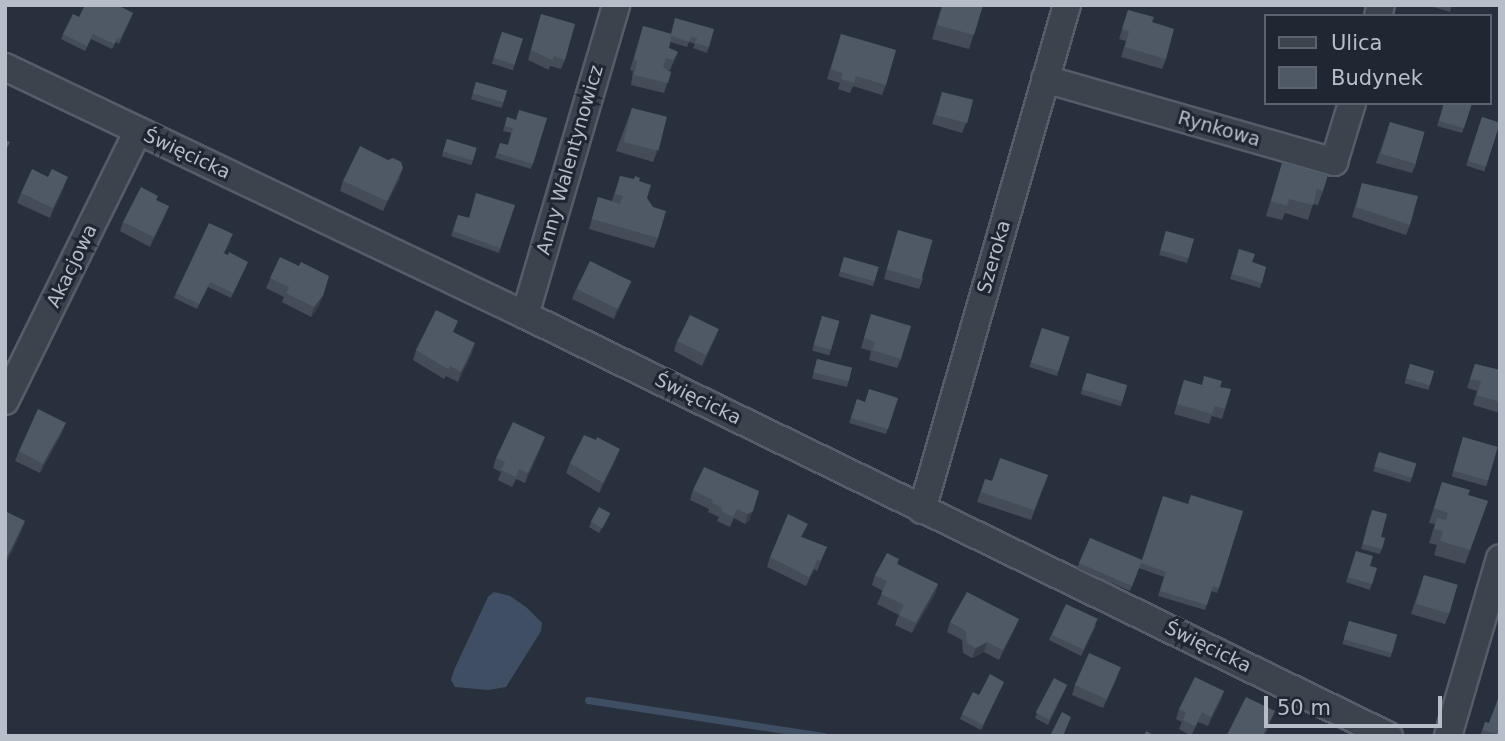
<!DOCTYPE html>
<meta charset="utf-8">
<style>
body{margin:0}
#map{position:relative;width:1505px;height:741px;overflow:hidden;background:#28303d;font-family:"DejaVu Sans",sans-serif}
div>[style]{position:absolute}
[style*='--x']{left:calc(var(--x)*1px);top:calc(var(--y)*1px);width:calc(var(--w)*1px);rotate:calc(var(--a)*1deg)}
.water>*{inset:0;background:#404e64}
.stream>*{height:7px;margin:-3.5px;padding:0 3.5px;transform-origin:3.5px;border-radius:3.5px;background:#404e64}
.roads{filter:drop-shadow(2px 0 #565d68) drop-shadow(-2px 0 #565d68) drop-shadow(0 2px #565d68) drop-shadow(0 -2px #565d68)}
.minor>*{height:26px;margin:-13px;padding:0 13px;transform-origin:13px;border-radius:13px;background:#3c434d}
.wall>*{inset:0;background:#444c57;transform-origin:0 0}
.shaded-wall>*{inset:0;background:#373e47}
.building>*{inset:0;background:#4f5865;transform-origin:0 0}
span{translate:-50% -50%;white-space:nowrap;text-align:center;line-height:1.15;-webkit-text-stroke:6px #202732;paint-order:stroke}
.street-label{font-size:19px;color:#b8bec8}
.frame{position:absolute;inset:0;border:7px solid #b8bec8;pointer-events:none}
.legend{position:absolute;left:1264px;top:14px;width:228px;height:91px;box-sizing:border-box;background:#202732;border:2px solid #5d636e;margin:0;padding:9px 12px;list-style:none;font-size:21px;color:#b8bec8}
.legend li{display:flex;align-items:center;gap:14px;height:35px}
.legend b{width:35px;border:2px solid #5d636e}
.scale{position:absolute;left:1264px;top:696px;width:178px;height:32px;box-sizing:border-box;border:4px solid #b8bec8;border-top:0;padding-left:9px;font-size:21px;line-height:24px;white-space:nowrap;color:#b8bec8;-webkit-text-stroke:5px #202732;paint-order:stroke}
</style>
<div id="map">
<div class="water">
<i style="clip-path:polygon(494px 592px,510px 596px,526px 607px,542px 623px,541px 631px,506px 687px,488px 690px,455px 687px,451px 680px,454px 670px,488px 597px)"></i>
</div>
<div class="stream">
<i style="--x:588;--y:700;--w:238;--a:8.7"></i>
</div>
<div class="roads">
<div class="minor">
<i style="--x:1378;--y:16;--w:11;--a:-75"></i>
<i style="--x:5;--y:67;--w:576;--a:25.5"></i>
<i style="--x:525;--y:315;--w:961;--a:25.98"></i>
<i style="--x:1045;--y:79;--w:301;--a:16"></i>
<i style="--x:1334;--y:162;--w:62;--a:-73"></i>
<i style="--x:525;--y:315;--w:323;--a:-73.6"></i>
<i style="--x:5;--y:401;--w:301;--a:-63.8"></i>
<i style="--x:922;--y:510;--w:525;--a:-73.98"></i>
<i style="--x:1448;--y:736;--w:185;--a:-73.7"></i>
</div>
</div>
<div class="wall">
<i style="clip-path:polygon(942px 5px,983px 5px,969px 49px,932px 39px)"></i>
<i style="clip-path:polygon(1427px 5px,1452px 5px,1450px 12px)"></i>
<i style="clip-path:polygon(119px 6px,133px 13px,119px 44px,116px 42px,112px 49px,91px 39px,85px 51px,61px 39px,63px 34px,79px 17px)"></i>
<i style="clip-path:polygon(1128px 10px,1152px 22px,1166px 59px,1162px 69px,1121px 57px,1126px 41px,1119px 39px)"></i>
<i style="clip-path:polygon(541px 14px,565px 60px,561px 69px,550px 66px,549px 70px,528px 60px)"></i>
<i style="clip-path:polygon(643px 26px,670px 34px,714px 29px,707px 53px,693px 48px,695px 44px,689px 42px,687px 47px,670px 42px,669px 48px,678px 52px,670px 70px,667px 69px,671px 72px,664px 93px,631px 85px,633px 71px,630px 70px)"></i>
<i style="left:502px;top:32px;width:22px;height:33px;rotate:18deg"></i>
<i style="clip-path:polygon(841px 34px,886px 85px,882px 95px,853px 86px,850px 93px,838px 89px,840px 83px,827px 79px)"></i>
<i style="left:476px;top:82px;width:32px;height:18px;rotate:16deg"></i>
<i style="clip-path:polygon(942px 92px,966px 123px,962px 133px,932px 124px)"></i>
<i style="clip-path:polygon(1444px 103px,1472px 103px,1462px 133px,1437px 126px)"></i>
<i style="clip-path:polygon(632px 108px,657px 152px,653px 162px,616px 151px)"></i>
<i style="clip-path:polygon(507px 117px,515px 120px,547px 118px,531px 169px,495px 158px,500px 143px,508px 145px,511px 133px,503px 131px)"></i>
<i style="left:1482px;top:117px;width:19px;height:51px;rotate:18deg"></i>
<i style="clip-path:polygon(1390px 122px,1416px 164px,1412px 173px,1376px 163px)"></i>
<i style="left:447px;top:139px;width:31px;height:18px;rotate:17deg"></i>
<i style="clip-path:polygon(1282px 163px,1323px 191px,1318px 205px,1313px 204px,1308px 220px,1285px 213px,1282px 220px,1266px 216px)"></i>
<i style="clip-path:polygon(620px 176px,639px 181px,647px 198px,658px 238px,654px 248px,589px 229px,598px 197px,612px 201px)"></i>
<i style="clip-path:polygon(48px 177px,64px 187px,50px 218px,17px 203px,21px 193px)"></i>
<i style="clip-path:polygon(400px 178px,383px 211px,340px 191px,343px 181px)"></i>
<i style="clip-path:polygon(1362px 183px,1410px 225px,1406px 235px,1352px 217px)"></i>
<i style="clip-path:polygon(515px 205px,499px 253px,451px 236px,458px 215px,469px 218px)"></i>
<i style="clip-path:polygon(169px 206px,150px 247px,120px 231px,123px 222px)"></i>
<i style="clip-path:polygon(898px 230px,923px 279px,919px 289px,884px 279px)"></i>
<i style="left:1166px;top:231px;width:29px;height:25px;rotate:16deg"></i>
<i style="clip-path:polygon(231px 239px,224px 254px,248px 262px,231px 298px,208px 287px,197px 309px,174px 298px,176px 293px)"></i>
<i style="clip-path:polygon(1239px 249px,1252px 262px,1266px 267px,1260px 288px,1230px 279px)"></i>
<i style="clip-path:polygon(280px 257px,319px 306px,311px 317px,282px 302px,284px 297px,266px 288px)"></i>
<i style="left:844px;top:257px;width:36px;height:20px;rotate:16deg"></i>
<i style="clip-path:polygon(631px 281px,614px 319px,572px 299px,576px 289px)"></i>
<i style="clip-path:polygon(871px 314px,901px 359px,897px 368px,869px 360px,871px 351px,861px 348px)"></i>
<i style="left:822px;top:316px;width:18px;height:36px;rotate:16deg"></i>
<i style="left:1042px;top:328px;width:29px;height:41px;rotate:18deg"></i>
<i style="clip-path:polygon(719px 329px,702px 366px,674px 351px,677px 341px)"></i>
<i style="clip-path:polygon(454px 332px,472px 353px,458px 382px,446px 376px,444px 379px,413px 360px,416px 350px)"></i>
<i style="left:817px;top:359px;width:36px;height:20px;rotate:14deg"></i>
<i style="left:1410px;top:364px;width:25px;height:20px;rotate:16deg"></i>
<i style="clip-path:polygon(1475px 364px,1500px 370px,1500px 413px,1473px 405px,1477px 391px,1467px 388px)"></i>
<i style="left:1087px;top:373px;width:42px;height:22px;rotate:17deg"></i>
<i style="clip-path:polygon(1184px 380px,1201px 385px,1220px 387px,1225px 409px,1222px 419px,1212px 416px,1209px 424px,1174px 414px)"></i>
<i style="clip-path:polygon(898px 398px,886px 434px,849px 423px,857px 399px,864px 402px)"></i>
<i style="clip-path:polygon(62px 433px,40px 473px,15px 461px,19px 451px)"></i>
<i style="left:1463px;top:437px;width:36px;height:41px;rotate:16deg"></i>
<i style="clip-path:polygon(596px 440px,616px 459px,599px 493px,566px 473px,570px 463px)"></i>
<i style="clip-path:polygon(541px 447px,525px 483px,516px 479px,512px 487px,498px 480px,501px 472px,493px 468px,496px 458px)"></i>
<i style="left:1379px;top:452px;width:39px;height:20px;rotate:17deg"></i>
<i style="clip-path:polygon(1048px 475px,1031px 520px,977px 502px,985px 479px,992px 481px)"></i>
<i style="clip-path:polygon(1442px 482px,1468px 495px,1488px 501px,1465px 564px,1434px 555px,1437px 545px,1429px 543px,1435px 524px,1429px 523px)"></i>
<i style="clip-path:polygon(693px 490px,759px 491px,749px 521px,745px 524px,734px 518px,730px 527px,717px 521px,719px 517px,708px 512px,709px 509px,690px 500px)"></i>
<i style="clip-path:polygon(1188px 504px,1243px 511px,1217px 593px,1211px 591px,1205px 610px,1158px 596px,1164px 577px,1139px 568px,1130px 591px,1077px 568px,1090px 538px,1142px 560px)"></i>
<i style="clip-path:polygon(1370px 515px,1381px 537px,1385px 538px,1380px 554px,1361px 549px)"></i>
<i style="clip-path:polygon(608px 518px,599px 533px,589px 527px,591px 522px)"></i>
<i style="clip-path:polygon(802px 537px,827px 547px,817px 571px,814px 569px,806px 586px,767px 567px,770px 557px)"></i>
<i style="clip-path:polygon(1356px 551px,1370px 566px,1377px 568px,1370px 590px,1346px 582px)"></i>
<i style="clip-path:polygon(897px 564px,938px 584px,935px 594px,912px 633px,895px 625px,899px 615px,877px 604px,883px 591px,872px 585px,875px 575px)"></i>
<i style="clip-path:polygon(1424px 575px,1449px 614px,1445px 624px,1411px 614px)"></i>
<i style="clip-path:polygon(1019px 619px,1015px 628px,999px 660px,984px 652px,972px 658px,963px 653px,962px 640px,947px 632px,950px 622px)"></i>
<i style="left:1349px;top:621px;width:50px;height:24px;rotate:16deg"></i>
<i style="clip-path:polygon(1096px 625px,1081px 656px,1049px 640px,1051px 635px)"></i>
<i style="clip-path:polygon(1117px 677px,1103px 708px,1072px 695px,1075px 685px)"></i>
<i style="clip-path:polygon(1004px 682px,981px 730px,960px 719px,962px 714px,979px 695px)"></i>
<i style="clip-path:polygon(1067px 685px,1048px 725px,1035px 718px,1037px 713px)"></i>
<i style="clip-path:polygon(1224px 691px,1208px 726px,1198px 722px,1191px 736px,1179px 729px,1182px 722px,1176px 719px,1179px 709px)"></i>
<i style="clip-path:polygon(1500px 696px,1500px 736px,1480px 736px,1485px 722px,1489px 723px)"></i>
</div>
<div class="shaded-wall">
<i style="clip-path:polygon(403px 168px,400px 178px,383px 211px,387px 201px)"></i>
<i style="clip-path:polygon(68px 177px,64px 187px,50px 218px,53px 208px)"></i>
<i style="clip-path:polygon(169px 206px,165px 216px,150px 247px,154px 237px)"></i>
<i style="clip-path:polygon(631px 281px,627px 290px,614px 319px,617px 309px)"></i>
<i style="clip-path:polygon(323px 296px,319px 306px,311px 317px,314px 307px)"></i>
<i style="clip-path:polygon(719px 329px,715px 339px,702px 366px,706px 356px)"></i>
<i style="clip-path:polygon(475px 343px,472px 353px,458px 382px,461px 372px)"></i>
<i style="clip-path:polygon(66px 423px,62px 433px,40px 473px,43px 464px)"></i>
<i style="clip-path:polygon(545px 437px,541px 447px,525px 483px,528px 473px)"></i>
<i style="clip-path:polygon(620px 449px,616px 459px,599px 493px,603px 483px)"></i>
<i style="clip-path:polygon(753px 511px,749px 521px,745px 524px,748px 514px)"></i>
<i style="clip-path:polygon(25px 521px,20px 535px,5px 566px,5px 562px)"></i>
<i style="clip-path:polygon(938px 584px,935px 594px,912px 633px,916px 623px)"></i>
<i style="clip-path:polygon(1019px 619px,1015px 628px,999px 660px,1003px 650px)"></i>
<i style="clip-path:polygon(987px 642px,984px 652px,972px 658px,976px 648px)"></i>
<i style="clip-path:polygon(1224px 691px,1221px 701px,1208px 726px,1211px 717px)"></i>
<i style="clip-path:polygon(1275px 711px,1265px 736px,1263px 736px)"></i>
</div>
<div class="building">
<i style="clip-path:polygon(85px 5px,119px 5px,119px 6px,133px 13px,120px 39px,118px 37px,114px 44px,93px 34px,87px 46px,63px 34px,73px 14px,79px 17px)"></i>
<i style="clip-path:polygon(943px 5px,983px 5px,974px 35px,937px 25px)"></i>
<i style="clip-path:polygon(1128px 10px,1154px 17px,1152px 22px,1174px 29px,1166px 59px,1125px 47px,1129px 31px,1122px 29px)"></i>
<i style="clip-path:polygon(541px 14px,575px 24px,565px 60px,554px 56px,552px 60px,531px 50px)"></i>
<i style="clip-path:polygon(675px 18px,714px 29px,709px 47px,695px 43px,697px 38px,691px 37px,689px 42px,672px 36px,672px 34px,671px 34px)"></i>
<i style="clip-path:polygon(643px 26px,672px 34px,669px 48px,678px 52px,673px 60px,666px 58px,663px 67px,671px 72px,668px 83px,634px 75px,637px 61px,634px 60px)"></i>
<i style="left:502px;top:32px;width:22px;height:27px;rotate:18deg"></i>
<i style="clip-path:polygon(841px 34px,896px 50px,886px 85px,856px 76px,854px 83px,841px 79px,843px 73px,831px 69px)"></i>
<i style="left:476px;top:82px;width:32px;height:12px;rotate:16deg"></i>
<i style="left:942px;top:92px;width:32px;height:24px;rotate:14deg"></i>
<i style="clip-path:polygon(1444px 103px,1472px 103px,1464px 128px,1439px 121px)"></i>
<i style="left:632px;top:108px;width:36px;height:35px;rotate:14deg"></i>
<i style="clip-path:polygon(519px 110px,547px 118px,533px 164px,497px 153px,500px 143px,508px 145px,513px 128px,505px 126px,507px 117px,516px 120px)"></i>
<i style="left:1482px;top:117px;width:19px;height:46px;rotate:18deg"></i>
<i style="left:1390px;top:122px;width:36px;height:33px;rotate:16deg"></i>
<i style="left:447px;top:139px;width:31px;height:13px;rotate:17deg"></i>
<i style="clip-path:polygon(5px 140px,10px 142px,5px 152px)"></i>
<i style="clip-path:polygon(360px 146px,388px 160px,393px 158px,401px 162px,403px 168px,387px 201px,343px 181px)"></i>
<i style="clip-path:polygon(1282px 163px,1328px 175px,1323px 191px,1317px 189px,1313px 205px,1289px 199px,1287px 206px,1271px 201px)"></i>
<i style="clip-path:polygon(32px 169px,48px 177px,52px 169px,68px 177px,53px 208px,21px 193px)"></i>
<i style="clip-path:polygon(620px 176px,634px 179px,635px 176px,640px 178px,639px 181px,651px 185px,647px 198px,653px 207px,666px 211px,658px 238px,592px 219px,598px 197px,620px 204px,623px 196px,615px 194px)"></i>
<i style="clip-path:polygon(1362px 183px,1418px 196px,1410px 225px,1356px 207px)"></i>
<i style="clip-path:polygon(141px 187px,158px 196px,156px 200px,169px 206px,154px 237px,123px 222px)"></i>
<i style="clip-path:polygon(476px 193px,515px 205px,500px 248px,453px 231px,458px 215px,469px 218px)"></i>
<i style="clip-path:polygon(209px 223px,233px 234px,223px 253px,228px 255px,229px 252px,248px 262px,233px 293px,210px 282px,199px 304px,176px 293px)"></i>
<i style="left:898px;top:230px;width:36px;height:41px;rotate:16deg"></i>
<i style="left:1166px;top:231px;width:29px;height:20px;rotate:16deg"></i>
<i style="clip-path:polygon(1239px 249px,1255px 254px,1252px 262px,1266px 267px,1262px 283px,1232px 274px)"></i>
<i style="clip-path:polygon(280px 257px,299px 266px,301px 262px,329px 276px,323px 296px,314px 307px,286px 293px,289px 287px,270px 278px)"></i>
<i style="left:844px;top:257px;width:36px;height:15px;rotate:16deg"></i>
<i style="left:590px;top:261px;width:46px;height:31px;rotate:26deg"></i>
<i style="clip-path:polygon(436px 310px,458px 321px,453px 332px,475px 343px,461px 372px,450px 366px,448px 369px,416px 350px)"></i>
<i style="clip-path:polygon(871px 314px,911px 326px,901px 359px,872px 350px,875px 342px,864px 338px)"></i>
<i style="left:690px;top:315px;width:32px;height:29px;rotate:26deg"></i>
<i style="left:822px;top:316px;width:18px;height:30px;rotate:16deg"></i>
<i style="left:1042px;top:328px;width:29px;height:36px;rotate:18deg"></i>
<i style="left:817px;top:359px;width:36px;height:14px;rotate:14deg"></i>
<i style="left:1410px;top:364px;width:25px;height:15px;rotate:16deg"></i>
<i style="clip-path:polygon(1475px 364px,1500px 370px,1500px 402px,1477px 395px,1481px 381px,1470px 379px)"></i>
<i style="left:1087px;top:373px;width:42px;height:17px;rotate:17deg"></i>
<i style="clip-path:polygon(1204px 376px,1222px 381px,1220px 387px,1231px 389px,1225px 409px,1215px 406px,1212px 414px,1177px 404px,1184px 380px,1202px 385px)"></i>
<i style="clip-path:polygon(869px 389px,898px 398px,888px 429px,851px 418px,857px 399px,865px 402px)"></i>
<i style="clip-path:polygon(38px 409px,66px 423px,43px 464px,19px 451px)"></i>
<i style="clip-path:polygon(513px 422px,545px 437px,528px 473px,519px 469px,516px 477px,501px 470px,505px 462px,496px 458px)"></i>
<i style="clip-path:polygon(584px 435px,596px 440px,597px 437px,620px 449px,603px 483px,570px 463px)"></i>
<i style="left:1463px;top:437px;width:36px;height:35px;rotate:16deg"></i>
<i style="left:1379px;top:452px;width:39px;height:15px;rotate:17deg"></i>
<i style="clip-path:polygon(1000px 458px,1048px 475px,1034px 510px,981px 492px,985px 479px,992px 481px)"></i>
<i style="clip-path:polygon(704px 467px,759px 491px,753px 511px,748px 514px,737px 509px,733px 517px,721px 511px,722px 508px,711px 502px,713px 500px,693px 490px)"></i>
<i style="clip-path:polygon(1442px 482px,1470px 490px,1468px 495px,1488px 501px,1470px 550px,1440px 541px,1443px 531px,1434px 529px,1437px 518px,1446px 520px,1448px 513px,1434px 508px)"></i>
<i style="clip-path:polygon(1191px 495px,1243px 511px,1219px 588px,1213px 586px,1207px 605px,1160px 591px,1166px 572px,1141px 563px,1132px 586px,1079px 563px,1090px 538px,1142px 560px,1163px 496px,1188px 504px)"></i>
<i style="left:599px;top:507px;width:13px;height:17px;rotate:29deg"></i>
<i style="clip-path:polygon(1372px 510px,1387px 514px,1381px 537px,1385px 538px,1382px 549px,1363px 544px)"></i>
<i style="clip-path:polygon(5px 511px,25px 521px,5px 562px)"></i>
<i style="clip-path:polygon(788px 514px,808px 524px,801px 537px,827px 547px,820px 561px,818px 559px,809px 577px,770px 557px)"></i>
<i style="clip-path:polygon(1356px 551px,1373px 556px,1370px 566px,1377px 568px,1372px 584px,1348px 577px)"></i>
<i style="clip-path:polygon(887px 553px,899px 559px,897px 564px,938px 584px,916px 623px,899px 615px,904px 605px,881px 594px,887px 581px,875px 575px)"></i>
<i style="left:1424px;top:575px;width:35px;height:30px;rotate:16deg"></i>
<i style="clip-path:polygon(967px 592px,1019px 619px,1003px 650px,987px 642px,976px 648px,967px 643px,966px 631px,950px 622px)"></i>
<i style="left:1066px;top:604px;width:35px;height:34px;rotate:25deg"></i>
<i style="left:1349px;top:621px;width:50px;height:19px;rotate:16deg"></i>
<i style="left:1089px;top:653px;width:35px;height:35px;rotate:24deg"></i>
<i style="clip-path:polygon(990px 674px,1004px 682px,983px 725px,962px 714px,973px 692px,979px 695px)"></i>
<i style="clip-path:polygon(1195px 677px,1224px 691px,1211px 717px,1202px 712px,1195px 726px,1183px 720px,1186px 712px,1179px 709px)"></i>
<i style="left:1054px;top:678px;width:15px;height:39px;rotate:28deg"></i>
<i style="clip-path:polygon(1499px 696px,1500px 696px,1500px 735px,1483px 730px,1485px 722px,1489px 723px)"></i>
<i style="clip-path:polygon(1246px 697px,1275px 711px,1263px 736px,1229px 736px,1227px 735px)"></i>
<i style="clip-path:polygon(1062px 712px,1071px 717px,1063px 736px,1050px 736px)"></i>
<i style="clip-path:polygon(1146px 731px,1155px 736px,1144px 736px)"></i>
</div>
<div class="street-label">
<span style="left:1219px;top:129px;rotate:16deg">Rynkowa</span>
<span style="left:187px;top:154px;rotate:25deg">Święcicka</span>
<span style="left:570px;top:160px;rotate:-74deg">Anny Walentynowicz</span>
<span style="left:994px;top:257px;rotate:-74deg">Szeroka</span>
<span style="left:72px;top:266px;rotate:-64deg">Akacjowa</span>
<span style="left:698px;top:399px;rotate:26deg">Święcicka</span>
<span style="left:1208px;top:647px;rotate:26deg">Święcicka</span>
</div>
<div class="frame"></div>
<ul class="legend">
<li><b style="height:9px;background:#3c434d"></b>Ulica</li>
<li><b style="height:19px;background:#4f5865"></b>Budynek</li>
</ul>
<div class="scale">50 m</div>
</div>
